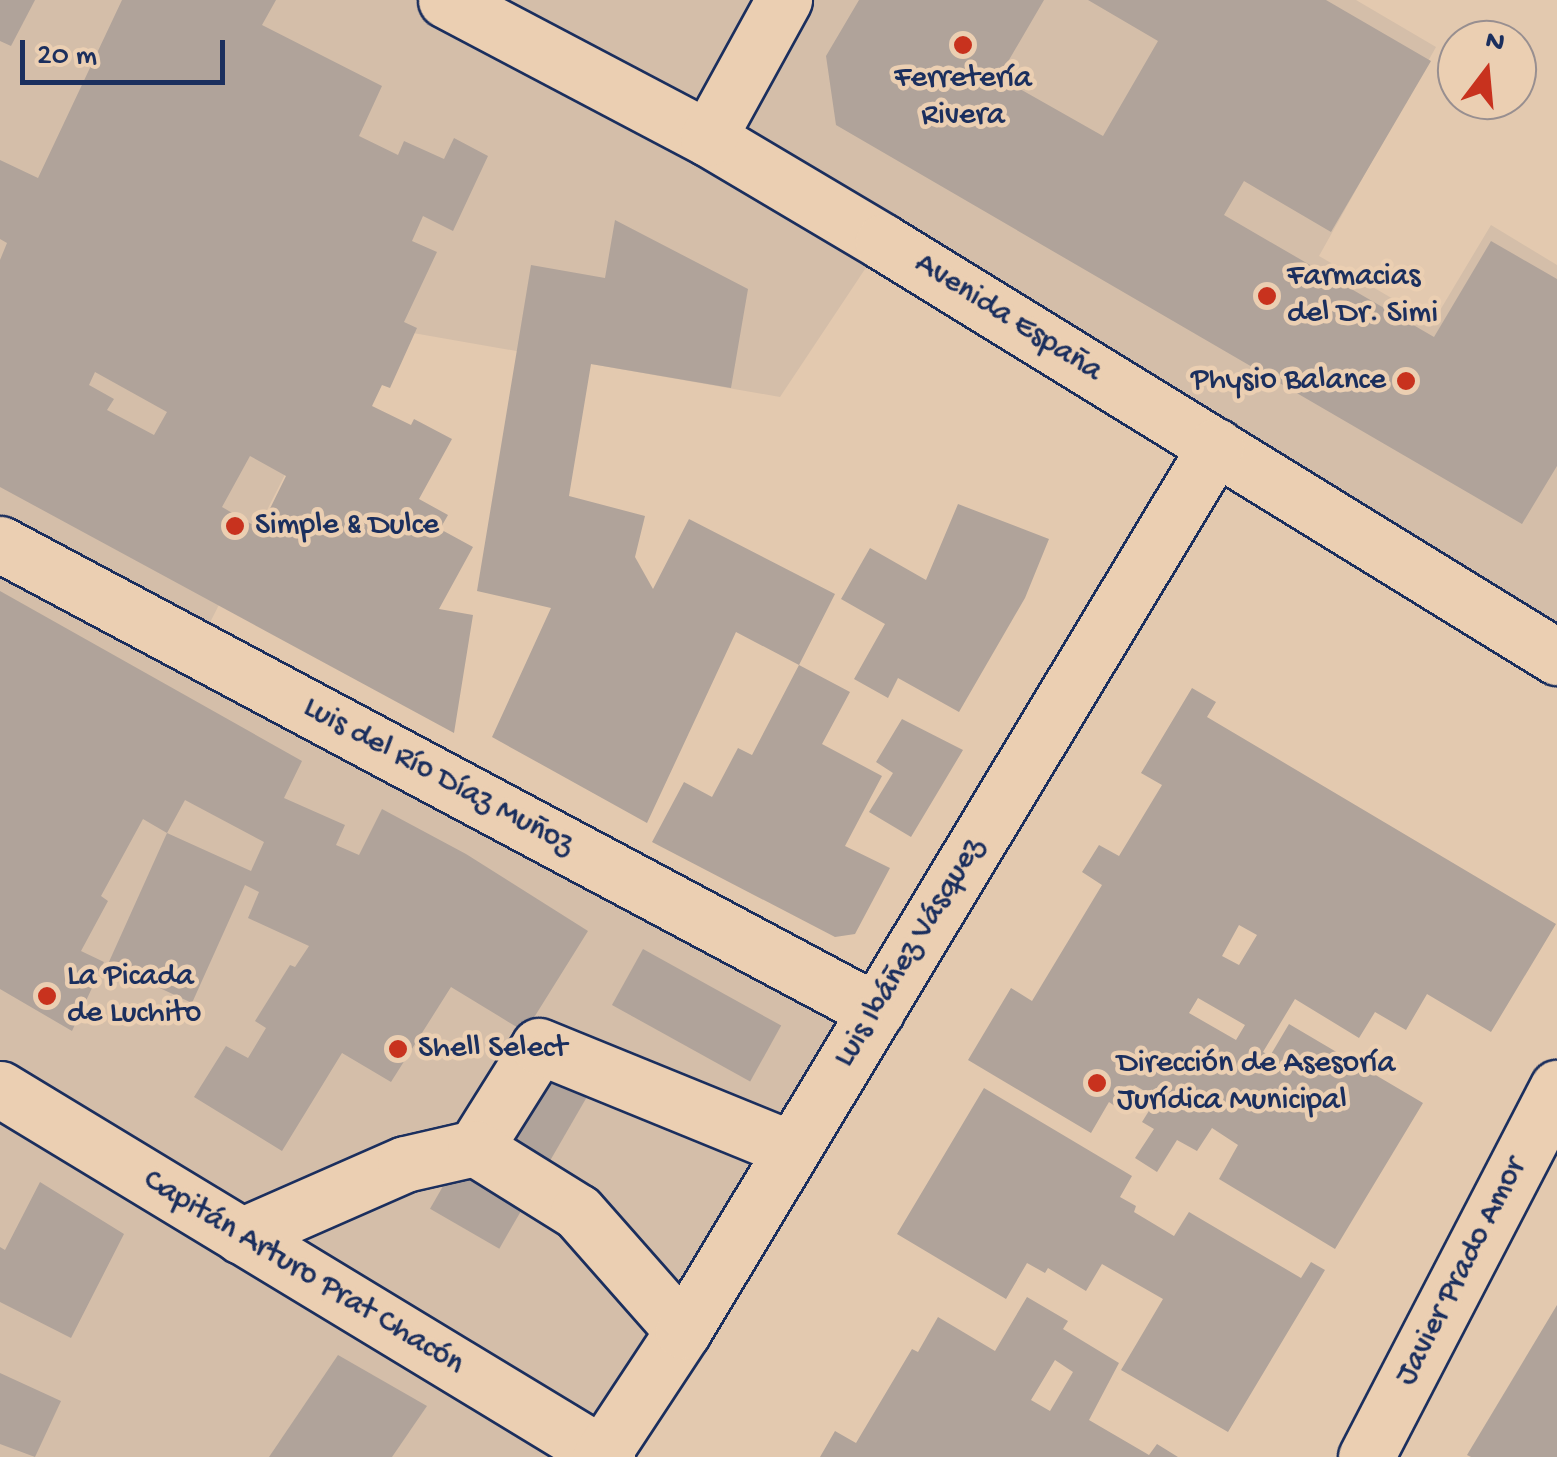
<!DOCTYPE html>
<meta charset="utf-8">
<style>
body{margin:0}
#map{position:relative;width:1557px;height:1457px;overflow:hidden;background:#e3c9af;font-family:"Gochi Hand",sans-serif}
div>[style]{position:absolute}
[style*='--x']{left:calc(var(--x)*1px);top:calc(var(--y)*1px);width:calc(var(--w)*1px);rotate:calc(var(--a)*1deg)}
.built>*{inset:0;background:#d4bea9}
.building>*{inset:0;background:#b0a39a;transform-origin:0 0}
.roads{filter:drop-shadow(2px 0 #1b2f5e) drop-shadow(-2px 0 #1b2f5e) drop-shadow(0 2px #1b2f5e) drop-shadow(0 -2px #1b2f5e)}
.minor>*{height:55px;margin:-27.5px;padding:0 27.5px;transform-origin:27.5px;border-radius:27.5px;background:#ebcfb2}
.dots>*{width:28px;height:28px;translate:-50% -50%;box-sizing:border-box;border:5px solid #ebcfb2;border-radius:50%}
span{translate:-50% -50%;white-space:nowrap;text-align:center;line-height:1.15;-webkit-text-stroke:9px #ebcfb2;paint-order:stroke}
.poi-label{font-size:32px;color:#1b2f5e}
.left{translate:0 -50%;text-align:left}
.right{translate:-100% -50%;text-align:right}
.street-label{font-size:32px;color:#1b2f5e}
.north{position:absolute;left:1437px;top:20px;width:100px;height:100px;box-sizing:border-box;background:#ebcfb2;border:2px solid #988f90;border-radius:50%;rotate:16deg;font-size:28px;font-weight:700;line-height:40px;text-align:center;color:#1b2f5e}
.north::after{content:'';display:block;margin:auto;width:35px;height:45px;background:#c8321e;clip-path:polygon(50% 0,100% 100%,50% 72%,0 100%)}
.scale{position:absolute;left:20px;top:40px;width:205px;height:45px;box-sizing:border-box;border:5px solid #1b2f5e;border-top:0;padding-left:12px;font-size:30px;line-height:35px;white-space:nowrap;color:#1b2f5e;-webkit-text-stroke:8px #ebcfb2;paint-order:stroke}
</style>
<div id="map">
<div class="built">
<i style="clip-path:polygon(0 0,1356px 0,1436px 47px,1319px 256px,1433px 322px,1491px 225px,1557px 265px,1557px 657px,883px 242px,780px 397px,413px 333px,332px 382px,191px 660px,876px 1011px,607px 1457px,0 1457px)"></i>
</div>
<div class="building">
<i style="clip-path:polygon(0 0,35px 0,11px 46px,0 41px)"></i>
<i style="clip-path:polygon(evenodd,122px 0,276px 0,262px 25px,382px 86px,359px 136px,398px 155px,404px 141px,444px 159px,454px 138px,488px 156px,453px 231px,423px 216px,412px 241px,437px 252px,404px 322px,417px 328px,390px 388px,382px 385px,372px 406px,411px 425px,414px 419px,452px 439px,419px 499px,448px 515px,440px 529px,473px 547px,439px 609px,473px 615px,454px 733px,0 487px,0 260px,7px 243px,0 239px,0 160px,38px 178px,122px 0,95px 372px,167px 412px,154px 435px,107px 410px,114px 399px,89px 385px,95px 372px,122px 0,250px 456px,286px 476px,260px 529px,222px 507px,250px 456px)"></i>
<i style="clip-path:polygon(859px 0,1044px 0,999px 77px,1103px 136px,1158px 41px,1088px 0,1326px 0,1431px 61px,1331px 232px,1244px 181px,1224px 215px,1434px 337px,1491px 241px,1557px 279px,1557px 466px,1522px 524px,836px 125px,826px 56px)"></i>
<i style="clip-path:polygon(615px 220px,748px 289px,731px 388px,591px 364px,569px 496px,645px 516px,635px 557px,653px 589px,689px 519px,835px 594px,799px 665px,736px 632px,647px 823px,492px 737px,551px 608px,477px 591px,531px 265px,605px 278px)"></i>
<i style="clip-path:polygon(958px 504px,1049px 539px,1025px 598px,959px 712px,898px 678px,888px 698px,854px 679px,885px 624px,841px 599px,870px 548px,926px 580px)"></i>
<i style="clip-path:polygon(0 591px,302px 761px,284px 798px,345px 825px,336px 845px,359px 855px,382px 809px,466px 854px,588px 931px,525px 1032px,451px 987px,391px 1082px,342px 1053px,282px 1151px,194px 1097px,226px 1046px,248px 1058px,266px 1028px,255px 1021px,290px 965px,295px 967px,309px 946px,248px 918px,259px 892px,245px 885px,192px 1003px,108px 964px,167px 833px,251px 871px,264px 842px,185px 800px,167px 833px,143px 819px,101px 896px,108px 901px,81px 951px,104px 962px,72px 1031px,0 989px)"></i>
<i style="clip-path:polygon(799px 665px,850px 692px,822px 744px,882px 776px,845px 846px,890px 868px,855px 934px,835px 937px,652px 842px,684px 782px,712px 797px,738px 748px,752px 755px)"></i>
<i style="clip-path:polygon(evenodd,1192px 688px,1216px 702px,1207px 717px,1556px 924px,1491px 1032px,1427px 994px,1406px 1030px,1375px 1012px,1359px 1038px,1295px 999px,1263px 1052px,1270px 1056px,1289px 1024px,1423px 1103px,1335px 1249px,1219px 1179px,1238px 1145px,1212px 1128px,1197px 1151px,1177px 1140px,1157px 1172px,1135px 1158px,1154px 1129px,1142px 1122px,1157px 1098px,1134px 1085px,1119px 1109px,1109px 1102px,1091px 1133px,968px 1060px,1011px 988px,1032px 1001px,1102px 885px,1082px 872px,1099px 845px,1119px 856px,1162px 785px,1141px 773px,1192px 688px,1239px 925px,1257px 935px,1239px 965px,1222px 956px,1239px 925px,1192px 688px,1198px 998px,1245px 1025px,1236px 1040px,1189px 1013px,1198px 998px)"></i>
<i style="clip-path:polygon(902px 719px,963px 750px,911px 837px,869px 812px,893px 773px,876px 762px)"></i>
<i style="left:643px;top:949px;width:158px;height:64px;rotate:29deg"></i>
<i style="left:517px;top:1058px;width:80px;height:174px;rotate:30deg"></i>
<i style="clip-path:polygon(984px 1088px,1132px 1176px,1120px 1197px,1136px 1206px,1134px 1212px,1174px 1236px,1189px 1212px,1301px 1278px,1311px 1262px,1325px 1270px,1228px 1432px,1121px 1370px,1163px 1299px,1102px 1264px,1086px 1291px,1048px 1268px,1045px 1273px,1027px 1263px,1006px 1299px,897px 1234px)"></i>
<i style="clip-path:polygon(40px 1182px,124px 1234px,71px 1338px,0 1302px,0 1247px,5px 1250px)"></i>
<i style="clip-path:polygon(evenodd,1027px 1297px,1068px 1321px,1063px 1329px,1119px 1363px,1089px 1420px,1149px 1455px,1157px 1444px,1178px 1457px,820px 1457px,835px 1431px,856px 1443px,912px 1349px,918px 1352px,938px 1317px,995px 1351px,1027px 1297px,1055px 1360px,1073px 1372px,1050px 1411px,1031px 1400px,1055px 1360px)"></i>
<i style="clip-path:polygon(1557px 1305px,1557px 1457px,1471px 1457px,1467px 1455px)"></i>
<i style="clip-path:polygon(338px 1355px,427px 1406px,392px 1457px,269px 1457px)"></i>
<i style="clip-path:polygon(0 1373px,61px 1401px,35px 1457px,0 1444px)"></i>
</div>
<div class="roads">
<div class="minor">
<i style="--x:446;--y:0;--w:296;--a:27.8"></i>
<i style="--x:708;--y:138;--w:204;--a:30.7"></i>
<i style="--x:883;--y:242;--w:792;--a:31.62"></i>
<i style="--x:708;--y:138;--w:158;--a:-61.2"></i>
<i style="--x:0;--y:544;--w:993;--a:28.06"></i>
<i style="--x:0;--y:1089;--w:710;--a:31.23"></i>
<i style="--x:475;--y:1148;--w:120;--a:-57.9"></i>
<i style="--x:539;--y:1046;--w:273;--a:22.2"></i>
<i style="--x:241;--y:1236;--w:179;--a:-23.7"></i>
<i style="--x:405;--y:1164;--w:72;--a:-12.9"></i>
<i style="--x:475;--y:1148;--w:121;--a:31.9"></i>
<i style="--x:578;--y:1212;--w:159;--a:48.6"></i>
<i style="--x:600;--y:1457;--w:151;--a:-56.6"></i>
<i style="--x:683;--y:1331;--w:1033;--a:-58.94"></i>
<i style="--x:1366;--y:1457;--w:416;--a:-62.6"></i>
</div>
</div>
<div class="dots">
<i style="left:963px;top:45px;background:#c8321e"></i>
<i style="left:1267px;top:296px;background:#c8321e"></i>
<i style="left:1406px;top:381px;background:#c8321e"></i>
<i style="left:235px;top:526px;background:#c8321e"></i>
<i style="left:47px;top:996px;background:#c8321e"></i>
<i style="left:398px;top:1049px;background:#c8321e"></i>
<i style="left:1097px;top:1083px;background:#c8321e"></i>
</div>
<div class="poi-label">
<span style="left:963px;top:98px">Ferretería<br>Rivera</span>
<span class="left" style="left:1287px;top:296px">Farmacias<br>del Dr. Simi</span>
<span class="right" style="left:1386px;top:381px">Physio Balance</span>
<span class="left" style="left:255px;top:526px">Simple &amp; Dulce</span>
<span class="left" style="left:67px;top:996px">La Picada<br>de Luchito</span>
<span class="left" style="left:418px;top:1049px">Shell Select</span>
<span class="left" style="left:1117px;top:1083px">Dirección de Asesoría<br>Jurídica Municipal</span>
</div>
<div class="street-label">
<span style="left:1008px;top:318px;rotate:32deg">Avenida España</span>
<span style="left:438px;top:777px;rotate:28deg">Luis del Río Díaz Muñoz</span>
<span style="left:910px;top:953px;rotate:-59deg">Luis Ibáñez Vásquez</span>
<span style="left:1462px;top:1272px;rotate:-63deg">Javier Prado Amor</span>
<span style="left:303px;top:1273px;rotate:31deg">Capitán Arturo Prat Chacón</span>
</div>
<div class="north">N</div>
<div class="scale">20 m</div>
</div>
